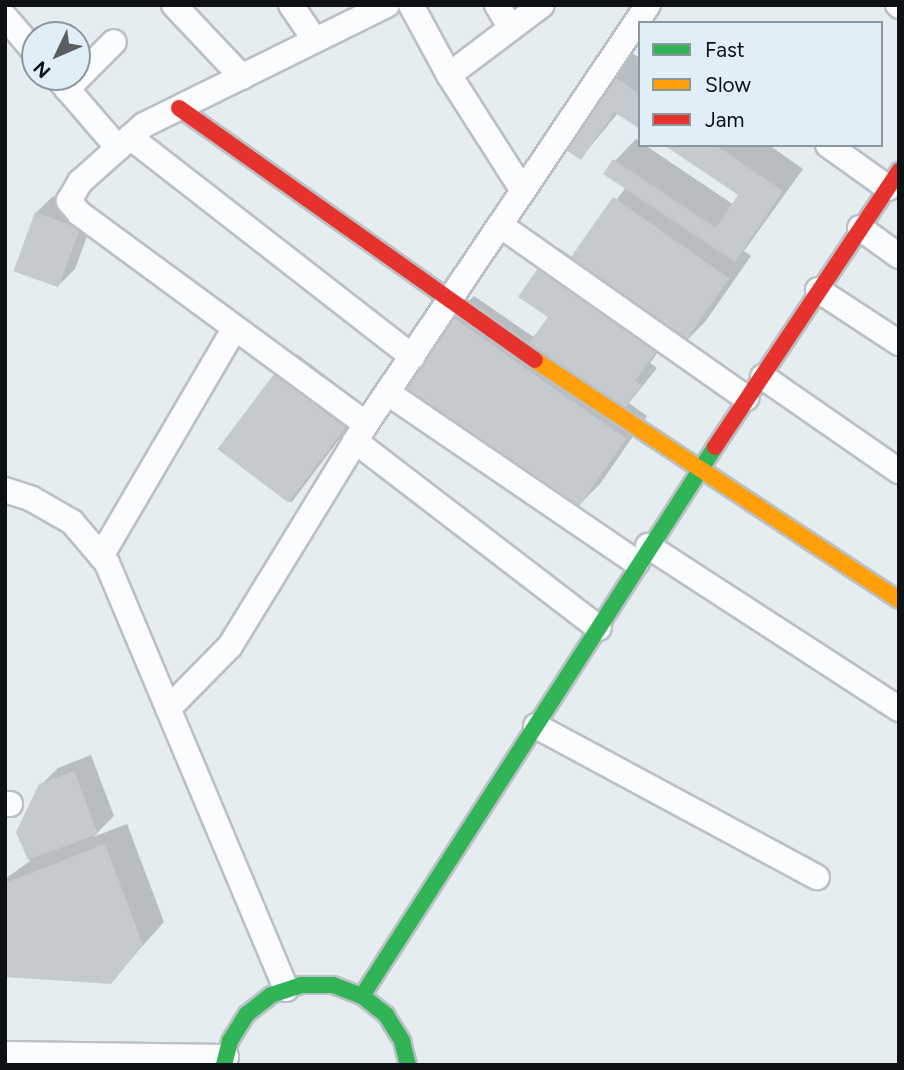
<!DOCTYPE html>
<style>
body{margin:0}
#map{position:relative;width:904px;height:1070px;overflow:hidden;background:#e5edf1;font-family:Figtree,sans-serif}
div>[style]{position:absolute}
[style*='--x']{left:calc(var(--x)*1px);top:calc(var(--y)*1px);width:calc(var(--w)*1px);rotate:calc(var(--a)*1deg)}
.shadow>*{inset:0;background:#0003;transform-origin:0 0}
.building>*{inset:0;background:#c5cace;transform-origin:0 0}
.roads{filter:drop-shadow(2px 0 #bac0c4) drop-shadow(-2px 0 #bac0c4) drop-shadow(0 2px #bac0c4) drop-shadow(0 -2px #bac0c4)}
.street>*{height:24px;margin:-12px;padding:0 12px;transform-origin:12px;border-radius:12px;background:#fbfcfd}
.fast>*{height:16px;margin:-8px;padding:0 8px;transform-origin:8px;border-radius:8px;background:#30b455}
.slow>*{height:16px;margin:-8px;padding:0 8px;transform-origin:8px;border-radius:8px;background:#ff9f0a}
.jam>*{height:16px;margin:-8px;padding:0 8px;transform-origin:8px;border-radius:8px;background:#e5322d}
span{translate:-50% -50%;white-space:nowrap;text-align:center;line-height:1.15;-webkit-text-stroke:7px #dfeef7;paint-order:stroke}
.frame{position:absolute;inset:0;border:7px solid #0c1115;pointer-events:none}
.legend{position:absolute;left:638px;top:21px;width:245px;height:126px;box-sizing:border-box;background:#dfeef7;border:2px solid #8b969d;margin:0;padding:9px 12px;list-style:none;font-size:21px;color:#0c1115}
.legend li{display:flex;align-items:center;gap:14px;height:35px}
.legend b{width:35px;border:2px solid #8b969d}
.north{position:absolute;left:21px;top:21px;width:70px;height:70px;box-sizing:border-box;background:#dfeef7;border:2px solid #8b969d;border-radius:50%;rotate:226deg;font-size:19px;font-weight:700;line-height:28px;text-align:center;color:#0c1115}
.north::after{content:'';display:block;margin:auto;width:24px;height:32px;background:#585e62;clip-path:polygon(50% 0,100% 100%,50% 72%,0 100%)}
</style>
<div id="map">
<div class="shadow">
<i style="clip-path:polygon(630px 52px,640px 58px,640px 127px,618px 113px,581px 158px,561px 144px)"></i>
<i style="clip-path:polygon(636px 139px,734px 205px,741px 195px,667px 145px,769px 145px,803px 169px,744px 251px,751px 256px,705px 322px,684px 343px,671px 334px,650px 363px,657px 368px,629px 403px,647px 416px,600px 484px,579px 505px,453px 317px,474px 296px,535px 338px,551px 316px,543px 265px,559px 248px,573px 258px,626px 187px,615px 161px)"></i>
<i style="clip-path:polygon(53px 196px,96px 212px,75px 269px,58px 286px,36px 213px)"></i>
<i style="left:297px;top:354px;width:85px;height:122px;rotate:37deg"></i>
<i style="clip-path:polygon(91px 755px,114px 816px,93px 837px,127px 824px,164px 922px,110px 982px,5px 975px,5px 879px,30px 861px,18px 832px,41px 785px,58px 768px)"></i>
</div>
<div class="building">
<i style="clip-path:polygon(607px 72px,640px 94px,640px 129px,614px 112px,581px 160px,558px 145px)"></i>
<i style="clip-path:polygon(664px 145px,715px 145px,783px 191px,735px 262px,603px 174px,613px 159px,716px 228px,738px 195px)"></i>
<i style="left:613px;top:197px;width:142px;height:81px;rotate:35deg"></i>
<i style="left:35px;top:212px;width:48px;height:63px;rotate:20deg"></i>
<i style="clip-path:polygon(541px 264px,659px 347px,635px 381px,642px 385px,623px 411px,529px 343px,548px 317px,518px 297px)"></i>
<i style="left:451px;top:316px;width:214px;height:85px;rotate:35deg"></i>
<i style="left:274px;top:374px;width:89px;height:94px;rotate:37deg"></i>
<i style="clip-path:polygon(74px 771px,98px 834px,28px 860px,16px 832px,39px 784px)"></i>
<i style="clip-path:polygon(105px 844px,143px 945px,111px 984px,5px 977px,5px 883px)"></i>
</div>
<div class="roads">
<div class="street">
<i style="--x:174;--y:5;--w:99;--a:46.6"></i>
<i style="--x:291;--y:5;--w:42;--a:55.6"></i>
<i style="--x:411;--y:5;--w:80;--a:61.5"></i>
<i style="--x:449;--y:75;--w:135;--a:57.4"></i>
<i style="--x:497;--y:5;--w:27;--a:59"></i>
<i style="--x:898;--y:5;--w:1;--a:45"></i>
<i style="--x:5;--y:17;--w:46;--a:49.4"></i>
<i style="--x:449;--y:75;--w:116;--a:-37"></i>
<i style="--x:57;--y:77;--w:94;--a:49.3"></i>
<i style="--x:67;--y:89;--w:66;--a:-45"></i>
<i style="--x:130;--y:137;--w:358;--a:37.9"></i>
<i style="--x:828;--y:145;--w:74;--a:35.6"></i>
<i style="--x:500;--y:225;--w:301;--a:35.1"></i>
<i style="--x:860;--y:228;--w:48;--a:35.7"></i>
<i style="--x:818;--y:290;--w:97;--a:33.2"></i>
<i style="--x:763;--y:377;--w:165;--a:34.7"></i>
<i style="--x:388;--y:393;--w:301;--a:34.3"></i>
<i style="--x:366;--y:424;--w:356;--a:-143.7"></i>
<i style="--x:79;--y:213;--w:16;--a:-130"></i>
<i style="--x:69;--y:201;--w:22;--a:-60"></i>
<i style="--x:80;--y:182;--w:86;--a:-41.7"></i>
<i style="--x:144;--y:125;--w:271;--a:-26.3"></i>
<i style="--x:355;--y:441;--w:307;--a:37.5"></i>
<i style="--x:5;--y:490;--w:28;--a:18"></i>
<i style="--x:32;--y:499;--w:46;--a:29.9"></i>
<i style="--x:72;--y:522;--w:54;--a:49.5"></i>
<i style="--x:107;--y:563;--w:462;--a:67.2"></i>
<i style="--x:648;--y:546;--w:299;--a:33"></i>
<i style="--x:101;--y:556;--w:263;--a:-59.6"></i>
<i style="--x:168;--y:709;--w:88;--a:-45.5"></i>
<i style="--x:230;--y:646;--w:260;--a:-58.5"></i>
<i style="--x:366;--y:424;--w:505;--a:-56.06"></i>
<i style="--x:536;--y:726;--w:319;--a:28.3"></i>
<i style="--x:5;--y:804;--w:5;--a:0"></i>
<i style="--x:5;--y:1054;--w:221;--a:0.8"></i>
</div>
<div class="fast">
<i style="--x:362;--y:996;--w:653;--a:-57.26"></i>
<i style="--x:224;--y:1065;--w:25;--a:-76"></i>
<i style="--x:230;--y:1041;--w:32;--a:-58"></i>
<i style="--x:247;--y:1014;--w:31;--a:-38"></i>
<i style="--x:271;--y:995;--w:32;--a:-18"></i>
<i style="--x:301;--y:985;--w:32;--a:0"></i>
<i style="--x:333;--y:985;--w:31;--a:21"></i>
<i style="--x:362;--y:996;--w:31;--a:38"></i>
<i style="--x:386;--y:1015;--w:31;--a:58"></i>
<i style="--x:402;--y:1041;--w:25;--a:76"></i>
</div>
<div class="slow">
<i style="--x:535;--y:360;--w:436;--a:33.4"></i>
</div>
<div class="jam">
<i style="--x:179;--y:108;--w:436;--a:35.3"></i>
<i style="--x:715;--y:447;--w:332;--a:-56.3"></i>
</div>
</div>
<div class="frame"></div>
<ul class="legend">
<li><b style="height:9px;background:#30b455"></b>Fast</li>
<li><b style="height:9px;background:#ff9f0a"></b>Slow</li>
<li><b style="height:9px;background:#e5322d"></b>Jam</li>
</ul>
<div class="north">N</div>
</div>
